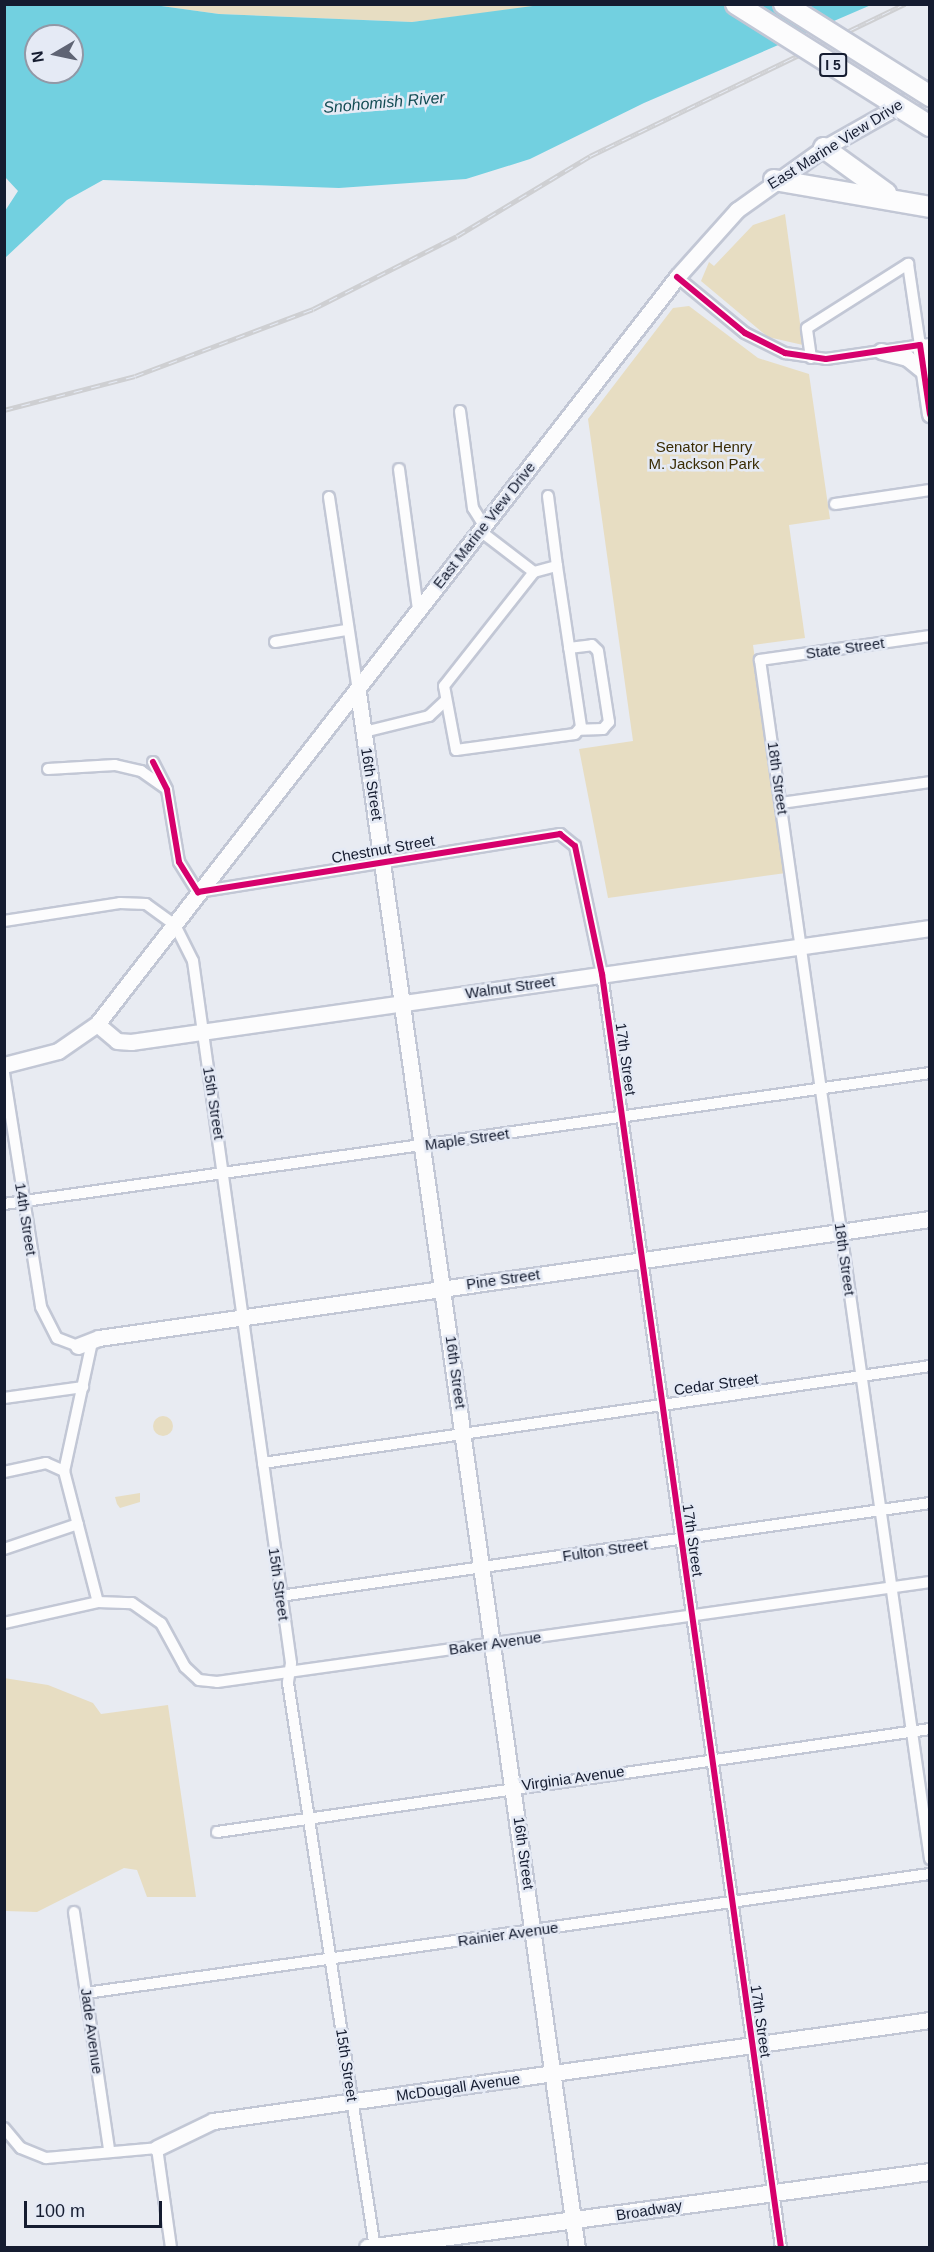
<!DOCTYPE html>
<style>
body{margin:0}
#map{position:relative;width:934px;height:2252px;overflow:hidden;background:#e8ebf2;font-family:Helvetica,sans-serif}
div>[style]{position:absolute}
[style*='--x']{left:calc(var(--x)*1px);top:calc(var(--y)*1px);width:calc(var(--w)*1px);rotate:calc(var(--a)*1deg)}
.green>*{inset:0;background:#e7ddc2}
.round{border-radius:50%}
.water>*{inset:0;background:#72d0e0}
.roads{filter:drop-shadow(2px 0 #c2c7d5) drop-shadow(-2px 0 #c2c7d5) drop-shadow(0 2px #c2c7d5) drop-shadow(0 -2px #c2c7d5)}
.street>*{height:10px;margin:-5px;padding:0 5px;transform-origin:5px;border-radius:5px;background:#fcfcfd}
.secondary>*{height:15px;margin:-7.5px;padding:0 7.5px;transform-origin:7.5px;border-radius:7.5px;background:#fcfcfd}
.primary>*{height:16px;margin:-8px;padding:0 8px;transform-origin:8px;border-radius:8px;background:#fcfcfd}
.highway>*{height:20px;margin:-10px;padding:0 10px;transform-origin:10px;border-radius:10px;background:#fcfcfd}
.rail>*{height:5px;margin-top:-2.5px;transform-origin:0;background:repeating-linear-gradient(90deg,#e5eaf5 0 9px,#cecfd2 0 18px);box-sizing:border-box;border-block:2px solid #cecfd2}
.bridges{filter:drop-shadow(2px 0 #c2c7d5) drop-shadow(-2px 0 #c2c7d5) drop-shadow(0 2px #c2c7d5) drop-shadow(0 -2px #c2c7d5)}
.highway-bridge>*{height:20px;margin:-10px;padding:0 10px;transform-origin:10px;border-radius:10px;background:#fcfcfd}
.cycleway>*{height:6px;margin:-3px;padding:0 3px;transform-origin:3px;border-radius:3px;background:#d6006c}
span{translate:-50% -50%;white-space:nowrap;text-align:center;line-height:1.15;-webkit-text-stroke:5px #e5eaf5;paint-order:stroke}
.shield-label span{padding:2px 4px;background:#e5eaf5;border:2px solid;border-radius:4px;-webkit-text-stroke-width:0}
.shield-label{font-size:14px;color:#151c30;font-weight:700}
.street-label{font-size:15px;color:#151c30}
.park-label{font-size:15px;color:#3a2c04}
.water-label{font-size:16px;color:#134c54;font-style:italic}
.frame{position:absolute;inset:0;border:6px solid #151c30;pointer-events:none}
.north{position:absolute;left:24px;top:24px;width:60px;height:60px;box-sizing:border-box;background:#e5eaf5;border:2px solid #9298a6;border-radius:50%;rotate:261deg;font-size:16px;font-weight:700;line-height:24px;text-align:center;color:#151c30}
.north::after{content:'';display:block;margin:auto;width:21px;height:27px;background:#5f6474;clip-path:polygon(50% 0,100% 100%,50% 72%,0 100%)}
.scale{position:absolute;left:24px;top:2201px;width:138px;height:27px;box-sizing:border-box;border:3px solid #151c30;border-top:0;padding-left:8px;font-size:18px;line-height:21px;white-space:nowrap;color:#151c30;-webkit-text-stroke:4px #e5eaf5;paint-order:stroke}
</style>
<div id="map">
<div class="green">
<i style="clip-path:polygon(154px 5px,548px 5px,412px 22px,219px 14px)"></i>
<i style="clip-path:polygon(785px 214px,803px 345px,768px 337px,701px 281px,709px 262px,714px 266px,753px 225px)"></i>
<i style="clip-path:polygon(689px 306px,758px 358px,809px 374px,830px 519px,789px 525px,805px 638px,753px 645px,786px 873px,608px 898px,579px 749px,633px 741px,588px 419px,673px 308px)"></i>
<i class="round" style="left:153px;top:1416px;width:20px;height:20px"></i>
<i style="clip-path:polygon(140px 1493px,140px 1502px,120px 1508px,117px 1504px,115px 1497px)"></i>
<i style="clip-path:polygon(4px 1678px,48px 1685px,93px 1703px,101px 1714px,168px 1705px,196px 1897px,147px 1897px,137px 1870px,124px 1868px,37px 1912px,5px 1911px)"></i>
</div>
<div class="water">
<i style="clip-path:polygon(evenodd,548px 4px,871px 5px,644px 103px,530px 159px,466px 179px,339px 188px,103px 180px,67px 200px,5px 258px,5px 211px,18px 191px,5px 177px,5px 5px,154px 5px,219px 14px,412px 22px,548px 4px,36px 36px,72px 36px,72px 72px,36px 72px,36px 36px)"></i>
</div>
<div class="roads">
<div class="street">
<i style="--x:677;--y:277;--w:88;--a:39.5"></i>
<i style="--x:745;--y:333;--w:45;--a:26.6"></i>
<i style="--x:785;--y:353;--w:41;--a:8.3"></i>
<i style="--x:826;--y:359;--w:105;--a:-8.2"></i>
<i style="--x:811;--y:358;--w:30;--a:-98"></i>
<i style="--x:807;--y:328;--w:120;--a:-32.4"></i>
<i style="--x:908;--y:264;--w:82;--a:81.6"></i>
<i style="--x:460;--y:411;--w:98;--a:82.4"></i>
<i style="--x:473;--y:508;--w:19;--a:58"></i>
<i style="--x:399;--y:469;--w:142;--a:82.3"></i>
<i style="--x:548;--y:496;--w:71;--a:82.7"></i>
<i style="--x:329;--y:497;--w:197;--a:81.5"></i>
<i style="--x:835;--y:504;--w:96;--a:-8.4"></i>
<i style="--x:479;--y:530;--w:69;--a:37.4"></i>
<i style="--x:534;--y:572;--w:24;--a:-15"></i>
<i style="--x:557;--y:566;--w:163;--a:81.5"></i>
<i style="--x:581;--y:727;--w:9;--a:131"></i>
<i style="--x:575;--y:734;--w:120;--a:172.3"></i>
<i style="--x:456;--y:750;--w:65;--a:-100.6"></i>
<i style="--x:444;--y:686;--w:145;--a:-51.7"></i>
<i style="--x:930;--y:636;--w:172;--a:172"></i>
<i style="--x:760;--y:660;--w:1211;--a:81.93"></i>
<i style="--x:275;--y:642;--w:72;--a:-9.6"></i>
<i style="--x:569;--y:648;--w:23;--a:-7"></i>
<i style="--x:592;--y:645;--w:8;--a:45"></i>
<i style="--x:598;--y:651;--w:72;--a:81.2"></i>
<i style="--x:609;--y:722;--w:9;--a:131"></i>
<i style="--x:603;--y:729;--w:23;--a:178"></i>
<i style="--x:364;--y:732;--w:67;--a:-13.8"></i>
<i style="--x:429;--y:716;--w:22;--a:-43"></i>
<i style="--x:153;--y:762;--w:31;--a:63"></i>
<i style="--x:167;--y:790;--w:73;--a:80.5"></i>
<i style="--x:179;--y:862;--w:36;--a:58"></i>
<i style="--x:198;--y:892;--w:367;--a:-9.1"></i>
<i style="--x:560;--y:834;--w:19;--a:39"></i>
<i style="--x:575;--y:846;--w:131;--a:78.1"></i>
<i style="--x:602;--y:974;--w:1287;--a:82"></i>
<i style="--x:48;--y:769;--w:67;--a:-3.4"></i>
<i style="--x:115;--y:765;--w:27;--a:13"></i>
<i style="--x:141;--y:771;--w:29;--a:35"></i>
<i style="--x:781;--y:803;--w:150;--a:-8"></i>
<i style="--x:4;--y:921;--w:117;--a:-8.8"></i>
<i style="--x:120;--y:903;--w:26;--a:2"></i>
<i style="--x:146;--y:904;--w:36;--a:36"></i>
<i style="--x:175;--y:925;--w:40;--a:63.4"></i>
<i style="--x:193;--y:961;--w:709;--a:82.05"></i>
<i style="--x:291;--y:1663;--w:20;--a:99"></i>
<i style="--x:288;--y:1683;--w:572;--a:81.25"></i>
<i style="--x:4;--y:1073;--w:237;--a:81"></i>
<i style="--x:41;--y:1307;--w:35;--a:63"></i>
<i style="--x:57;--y:1338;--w:22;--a:21"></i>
<i style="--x:4;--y:1204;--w:935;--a:-8.05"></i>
<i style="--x:92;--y:1342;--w:132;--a:102.2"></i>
<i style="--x:64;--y:1471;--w:135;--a:75.5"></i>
<i style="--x:4;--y:1398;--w:80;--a:-7.9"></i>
<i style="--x:263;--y:1463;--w:674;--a:-8.27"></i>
<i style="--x:4;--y:1472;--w:43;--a:-12.1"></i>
<i style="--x:46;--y:1463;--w:20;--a:24"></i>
<i style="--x:4;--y:1549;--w:78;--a:-18.7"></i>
<i style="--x:280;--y:1596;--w:657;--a:-8.14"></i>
<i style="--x:4;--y:1623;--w:96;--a:-12.6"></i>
<i style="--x:98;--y:1602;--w:34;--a:2"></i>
<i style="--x:132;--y:1603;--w:35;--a:35"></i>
<i style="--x:161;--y:1623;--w:50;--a:61.4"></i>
<i style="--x:185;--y:1667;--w:19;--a:43"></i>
<i style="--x:199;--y:1680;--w:18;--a:6"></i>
<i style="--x:217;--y:1682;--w:720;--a:-7.98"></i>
<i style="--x:217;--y:1832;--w:720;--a:-8.22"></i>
<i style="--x:74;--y:1912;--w:240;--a:81.6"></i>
<i style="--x:86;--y:1993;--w:852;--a:-8.03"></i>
<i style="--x:4;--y:2128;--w:26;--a:50"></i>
<i style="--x:21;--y:2148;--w:27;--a:22"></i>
<i style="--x:46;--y:2158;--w:111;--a:-5.1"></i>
<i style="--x:157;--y:2148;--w:101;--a:82"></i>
</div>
<div class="secondary">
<i style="--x:920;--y:345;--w:70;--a:81.8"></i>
<i style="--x:881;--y:351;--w:27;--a:15"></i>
<i style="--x:907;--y:358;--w:21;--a:39"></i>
<i style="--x:358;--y:692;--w:1571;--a:81.99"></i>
<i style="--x:97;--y:1024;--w:26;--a:40"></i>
<i style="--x:117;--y:1041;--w:14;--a:4"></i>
<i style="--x:131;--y:1042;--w:807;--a:-8.12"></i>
<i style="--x:4;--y:1065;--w:56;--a:-14.5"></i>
<i style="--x:58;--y:1051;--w:47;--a:-34.7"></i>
<i style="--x:97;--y:1024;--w:946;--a:-52.17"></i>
<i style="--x:677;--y:277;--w:90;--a:-48.2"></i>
<i style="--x:737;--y:210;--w:107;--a:-35.5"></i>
<i style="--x:824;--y:148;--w:122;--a:-29.5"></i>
<i style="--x:78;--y:1346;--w:22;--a:-21"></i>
<i style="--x:99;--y:1338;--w:839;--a:-8.15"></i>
<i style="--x:157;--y:2148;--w:62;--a:-25.7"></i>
<i style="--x:213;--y:2121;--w:724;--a:-8.02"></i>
</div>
<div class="primary">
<i style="--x:368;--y:2248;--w:567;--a:-7.7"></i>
</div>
<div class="highway">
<i style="--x:824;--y:148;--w:77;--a:36"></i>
<i style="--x:774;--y:180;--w:158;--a:9.8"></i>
</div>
</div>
<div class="rail">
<i style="--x:4;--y:410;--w:135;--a:-14.5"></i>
<i style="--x:135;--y:376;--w:190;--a:-20.6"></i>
<i style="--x:313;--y:309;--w:161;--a:-26.9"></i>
<i style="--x:457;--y:236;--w:155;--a:-31"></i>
<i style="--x:590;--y:156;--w:350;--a:-25.8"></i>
</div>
<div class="bridges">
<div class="highway-bridge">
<i style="--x:736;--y:4;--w:229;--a:32.2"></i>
<i style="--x:784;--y:4;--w:173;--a:32.2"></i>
</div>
</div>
<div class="cycleway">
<i style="--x:677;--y:277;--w:88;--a:39.5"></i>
<i style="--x:745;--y:333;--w:45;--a:26.6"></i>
<i style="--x:785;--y:353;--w:41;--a:8.3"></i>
<i style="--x:826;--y:359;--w:95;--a:-8.5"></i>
<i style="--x:920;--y:345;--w:70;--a:81.8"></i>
<i style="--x:153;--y:762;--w:31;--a:63"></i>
<i style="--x:167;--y:790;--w:73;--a:80.5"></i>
<i style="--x:179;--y:862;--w:36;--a:58"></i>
<i style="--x:198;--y:892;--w:367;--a:-9.1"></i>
<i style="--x:560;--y:834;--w:19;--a:39"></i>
<i style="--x:575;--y:846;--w:131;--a:78.1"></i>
<i style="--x:602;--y:974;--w:1287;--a:82"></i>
</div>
<div class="shield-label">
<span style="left:833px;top:65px">I 5</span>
</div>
<div class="street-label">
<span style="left:835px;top:144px;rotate:-32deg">East Marine View Drive</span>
<span style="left:484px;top:525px;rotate:-52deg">East Marine View Drive</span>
<span style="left:845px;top:648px;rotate:-8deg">State Street</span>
<span style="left:778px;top:778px;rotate:82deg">18th Street</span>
<span style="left:372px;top:784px;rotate:81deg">16th Street</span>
<span style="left:383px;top:849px;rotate:-10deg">Chestnut Street</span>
<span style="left:510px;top:987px;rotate:-8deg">Walnut Street</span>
<span style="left:626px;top:1059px;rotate:82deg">17th Street</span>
<span style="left:214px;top:1103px;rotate:81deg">15th Street</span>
<span style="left:467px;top:1139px;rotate:-8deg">Maple Street</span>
<span style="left:26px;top:1219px;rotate:81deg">14th Street</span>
<span style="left:845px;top:1259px;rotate:82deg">18th Street</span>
<span style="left:503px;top:1279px;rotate:-8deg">Pine Street</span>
<span style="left:456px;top:1372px;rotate:82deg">16th Street</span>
<span style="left:716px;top:1384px;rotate:-8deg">Cedar Street</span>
<span style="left:693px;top:1540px;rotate:82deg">17th Street</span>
<span style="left:605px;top:1550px;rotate:-8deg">Fulton Street</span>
<span style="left:279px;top:1584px;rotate:82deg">15th Street</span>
<span style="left:495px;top:1643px;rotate:-8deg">Baker Avenue</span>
<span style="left:573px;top:1778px;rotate:-8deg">Virginia Avenue</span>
<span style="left:524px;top:1853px;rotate:82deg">16th Street</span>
<span style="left:508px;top:1934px;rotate:-8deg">Rainier Avenue</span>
<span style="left:761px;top:2021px;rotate:82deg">17th Street</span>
<span style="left:92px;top:2031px;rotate:82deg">Jade Avenue</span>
<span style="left:347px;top:2065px;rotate:81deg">15th Street</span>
<span style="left:458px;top:2087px;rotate:-8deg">McDougall Avenue</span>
<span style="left:649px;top:2210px;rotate:-9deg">Broadway</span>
</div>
<div class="park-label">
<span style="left:704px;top:455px">Senator Henry<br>M. Jackson Park</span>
</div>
<div class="water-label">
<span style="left:384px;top:103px;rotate:-5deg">Snohomish River</span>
</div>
<div class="frame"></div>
<div class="north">N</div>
<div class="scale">100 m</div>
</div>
